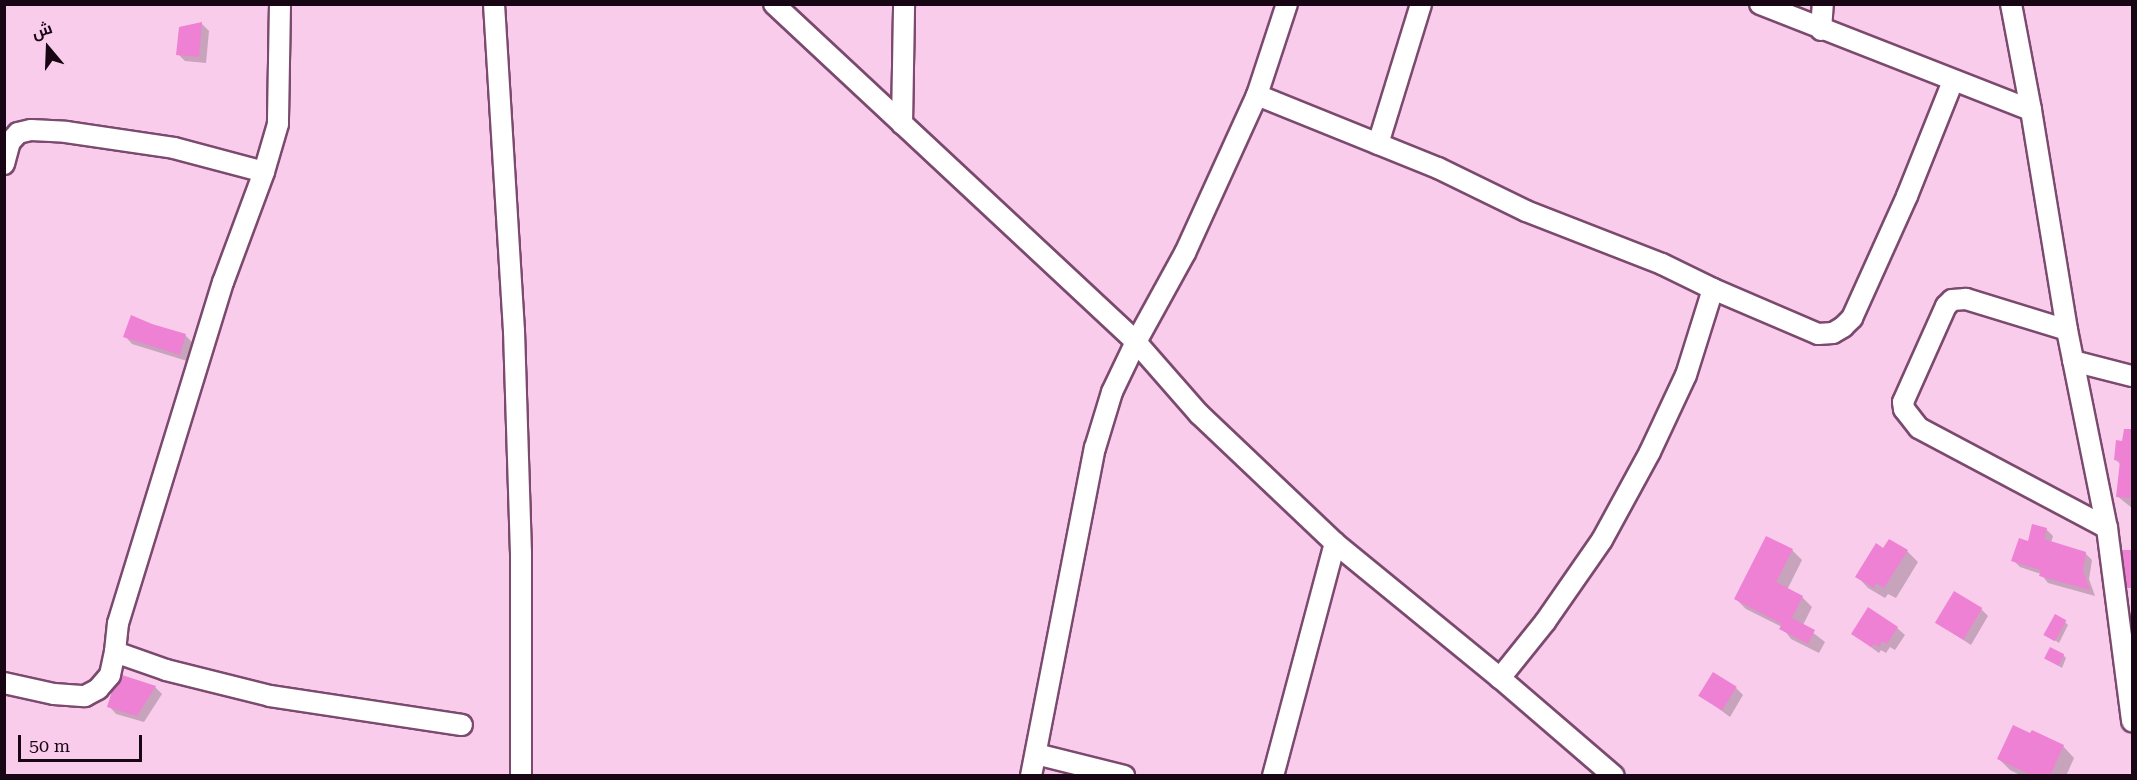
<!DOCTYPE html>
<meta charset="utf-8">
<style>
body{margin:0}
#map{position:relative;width:2137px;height:780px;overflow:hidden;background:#faccec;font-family:"Roboto Serif",Cairo,serif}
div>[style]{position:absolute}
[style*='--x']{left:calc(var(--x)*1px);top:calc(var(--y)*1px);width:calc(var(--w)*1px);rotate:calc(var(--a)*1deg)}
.shadow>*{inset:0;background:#0003}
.building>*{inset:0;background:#ee81d3;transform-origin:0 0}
.roads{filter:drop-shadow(2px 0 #7b4a6e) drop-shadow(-2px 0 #7b4a6e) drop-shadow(0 2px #7b4a6e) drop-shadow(0 -2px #7b4a6e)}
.minor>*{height:20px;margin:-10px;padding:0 10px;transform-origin:10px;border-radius:10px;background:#fff}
span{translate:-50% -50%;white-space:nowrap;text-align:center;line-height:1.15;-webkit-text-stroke:5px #faccec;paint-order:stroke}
.frame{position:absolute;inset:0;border:6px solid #180614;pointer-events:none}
.north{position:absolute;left:18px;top:18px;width:60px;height:60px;-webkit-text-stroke:4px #faccec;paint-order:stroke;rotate:341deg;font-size:16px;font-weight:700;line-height:24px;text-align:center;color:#180614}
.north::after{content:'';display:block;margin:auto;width:21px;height:27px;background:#180614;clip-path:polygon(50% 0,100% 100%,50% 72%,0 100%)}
.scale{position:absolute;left:18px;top:735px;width:124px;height:27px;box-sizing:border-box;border:3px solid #180614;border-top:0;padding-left:8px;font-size:18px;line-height:21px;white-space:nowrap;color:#180614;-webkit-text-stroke:4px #faccec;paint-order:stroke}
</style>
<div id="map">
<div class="shadow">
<i style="clip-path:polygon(202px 24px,209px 31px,206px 63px,185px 61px,178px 54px,181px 28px)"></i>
<i style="clip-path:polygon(151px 326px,185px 335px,193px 343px,187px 361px,132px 344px,125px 336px)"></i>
<i style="clip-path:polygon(2132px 443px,2132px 508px,2117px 496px,2121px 465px,2116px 460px)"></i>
<i style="clip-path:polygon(2046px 529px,2053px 536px,2051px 543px,2085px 553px,2092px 560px,2089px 579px,2095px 596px,2048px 583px,2041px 574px,2020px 567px,2013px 560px)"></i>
<i style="clip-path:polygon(1792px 550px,1802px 560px,1787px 590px,1802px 597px,1812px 607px,1803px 625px,1825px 642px,1819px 653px,1791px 639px,1782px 627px,1746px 609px,1736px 599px)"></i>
<i style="clip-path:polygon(1907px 551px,1918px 562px,1896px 598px,1888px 594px,1885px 598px,1868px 588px,1857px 576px)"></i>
<i style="clip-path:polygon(1981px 609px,1988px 616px,1971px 645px,1937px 623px)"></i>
<i style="clip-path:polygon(2065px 622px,2068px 625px,2059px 643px,2046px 634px)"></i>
<i style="clip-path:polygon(1897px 628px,1905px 635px,1895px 650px,1890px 647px,1886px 653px,1881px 650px,1879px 653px,1853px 634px)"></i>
<i style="clip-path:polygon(2063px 655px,2066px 658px,2062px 668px,2047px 659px)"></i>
<i style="clip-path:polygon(155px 687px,162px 694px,144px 722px,116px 714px,109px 706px)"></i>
<i style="clip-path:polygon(1736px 688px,1743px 695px,1730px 717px,1700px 695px)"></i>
<i style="clip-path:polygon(2063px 746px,2074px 758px,2066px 776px,2022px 776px,2010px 770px,1999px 759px)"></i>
</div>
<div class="building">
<i style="clip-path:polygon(202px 22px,199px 57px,176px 55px,179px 27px)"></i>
<i style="clip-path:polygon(131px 315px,152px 324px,186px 334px,180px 355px,123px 337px)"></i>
<i style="clip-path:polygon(2124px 429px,2133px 429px,2133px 498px,2116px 497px,2120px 461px,2114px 460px,2116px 440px,2122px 441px)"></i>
<i style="clip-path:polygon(2032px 524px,2047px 528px,2044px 539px,2086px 552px,2083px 571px,2090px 590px,2039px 576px,2041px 570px,2011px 561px,2019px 538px,2028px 541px)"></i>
<i style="clip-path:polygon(1766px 536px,1793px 549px,1776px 582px,1803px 596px,1792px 618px,1815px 630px,1808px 644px,1779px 629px,1782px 624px,1734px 599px)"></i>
<i style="clip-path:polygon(1889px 539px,1908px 550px,1884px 588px,1876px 583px,1874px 588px,1855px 577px,1876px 543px,1883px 548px)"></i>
<i style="clip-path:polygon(2122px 550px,2133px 550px,2133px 588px,2127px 588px)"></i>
<i style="left:1954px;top:591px;width:33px;height:37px;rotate:31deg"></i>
<i style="clip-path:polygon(1868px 607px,1898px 627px,1887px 644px,1882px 641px,1879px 647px,1874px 644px,1871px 647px,1851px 634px)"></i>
<i style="left:2055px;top:614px;width:13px;height:24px;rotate:29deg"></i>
<i style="left:2050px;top:647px;width:16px;height:13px;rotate:27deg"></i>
<i style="left:1713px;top:672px;width:28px;height:28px;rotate:32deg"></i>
<i style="clip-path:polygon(122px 675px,156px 686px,137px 716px,107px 707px,112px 691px)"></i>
<i style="clip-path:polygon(2013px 725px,2030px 733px,2032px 730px,2064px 745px,2050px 776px,2033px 776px,1997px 759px)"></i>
</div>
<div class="roads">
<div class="minor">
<i style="--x:280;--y:4;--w:120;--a:91"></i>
<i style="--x:278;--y:124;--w:50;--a:106.3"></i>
<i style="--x:264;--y:172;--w:117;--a:110.4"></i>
<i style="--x:223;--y:282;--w:357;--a:107.1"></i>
<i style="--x:118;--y:623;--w:29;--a:96"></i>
<i style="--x:115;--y:652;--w:54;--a:19.4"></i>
<i style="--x:166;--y:670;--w:107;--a:14"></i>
<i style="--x:270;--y:696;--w:194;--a:8.6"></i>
<i style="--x:494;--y:4;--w:328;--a:86.5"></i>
<i style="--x:514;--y:331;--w:222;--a:88.2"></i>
<i style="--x:521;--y:553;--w:223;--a:90"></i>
<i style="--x:774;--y:4;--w:495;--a:43"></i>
<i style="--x:1136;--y:342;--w:96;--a:48.8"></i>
<i style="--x:1199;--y:414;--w:187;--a:43.5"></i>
<i style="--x:1335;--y:543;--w:213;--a:39.3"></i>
<i style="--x:1500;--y:678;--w:150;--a:40.7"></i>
<i style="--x:1760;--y:4;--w:291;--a:21.4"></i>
<i style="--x:2011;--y:4;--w:108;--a:79.3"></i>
<i style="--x:2031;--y:110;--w:223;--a:80.7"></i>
<i style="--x:2067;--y:330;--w:202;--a:78.6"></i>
<i style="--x:2107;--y:528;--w:195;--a:82.6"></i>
<i style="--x:1821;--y:30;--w:26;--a:-86"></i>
<i style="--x:1257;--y:95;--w:195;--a:22"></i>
<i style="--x:1438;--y:168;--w:98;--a:26"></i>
<i style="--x:1526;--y:211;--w:146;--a:21.3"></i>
<i style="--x:1662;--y:264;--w:57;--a:26.1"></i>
<i style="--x:1713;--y:289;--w:90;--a:107.4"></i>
<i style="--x:1686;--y:375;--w:85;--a:115.1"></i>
<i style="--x:1650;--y:452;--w:100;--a:118.6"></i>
<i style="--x:1602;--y:540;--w:100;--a:124.8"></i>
<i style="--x:1545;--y:622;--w:72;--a:128.8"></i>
<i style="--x:902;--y:124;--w:120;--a:-89"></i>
<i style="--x:1378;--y:144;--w:146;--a:-72.9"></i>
<i style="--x:4;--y:164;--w:23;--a:-75"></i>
<i style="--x:10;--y:142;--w:12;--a:-48"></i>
<i style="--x:18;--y:133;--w:13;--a:-13"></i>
<i style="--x:31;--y:130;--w:35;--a:3"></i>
<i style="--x:66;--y:132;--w:109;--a:8.4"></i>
<i style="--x:174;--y:148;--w:93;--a:14.9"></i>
<i style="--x:1713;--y:289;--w:114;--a:23.2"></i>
<i style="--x:1818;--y:334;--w:15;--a:-4"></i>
<i style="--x:1833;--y:333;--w:12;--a:-31"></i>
<i style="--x:1843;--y:327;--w:13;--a:-45"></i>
<i style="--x:1852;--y:318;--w:134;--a:-65.7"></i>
<i style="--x:1907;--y:196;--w:124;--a:-68.2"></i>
<i style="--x:2067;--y:330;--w:106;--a:-162.9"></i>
<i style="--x:1966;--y:299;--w:14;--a:176"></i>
<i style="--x:1952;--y:300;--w:8;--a:135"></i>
<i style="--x:1946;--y:306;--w:105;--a:114.1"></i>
<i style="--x:1903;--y:402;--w:7;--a:82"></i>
<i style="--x:1904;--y:409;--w:24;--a:52"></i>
<i style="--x:1919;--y:428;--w:213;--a:28"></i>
<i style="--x:2073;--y:361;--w:61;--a:14.3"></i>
<i style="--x:4;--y:683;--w:51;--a:12.4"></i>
<i style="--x:54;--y:694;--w:31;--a:4"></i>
<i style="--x:85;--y:696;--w:15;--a:-28"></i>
<i style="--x:98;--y:689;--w:18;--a:-49"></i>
<i style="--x:110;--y:675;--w:24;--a:-78"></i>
<i style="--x:1036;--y:754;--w:91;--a:14"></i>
<i style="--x:1031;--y:776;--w:334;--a:-79"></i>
<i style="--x:1095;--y:448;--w:59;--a:-73.1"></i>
<i style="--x:1112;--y:392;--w:55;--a:-64.4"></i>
<i style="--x:1136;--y:342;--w:102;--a:-61.2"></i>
<i style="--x:1185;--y:253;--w:174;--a:-65.5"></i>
<i style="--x:1257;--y:95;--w:96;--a:-71.8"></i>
<i style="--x:1273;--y:776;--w:241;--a:-75.1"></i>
</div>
</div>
<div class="frame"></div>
<div class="north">ش</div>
<div class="scale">50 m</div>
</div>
